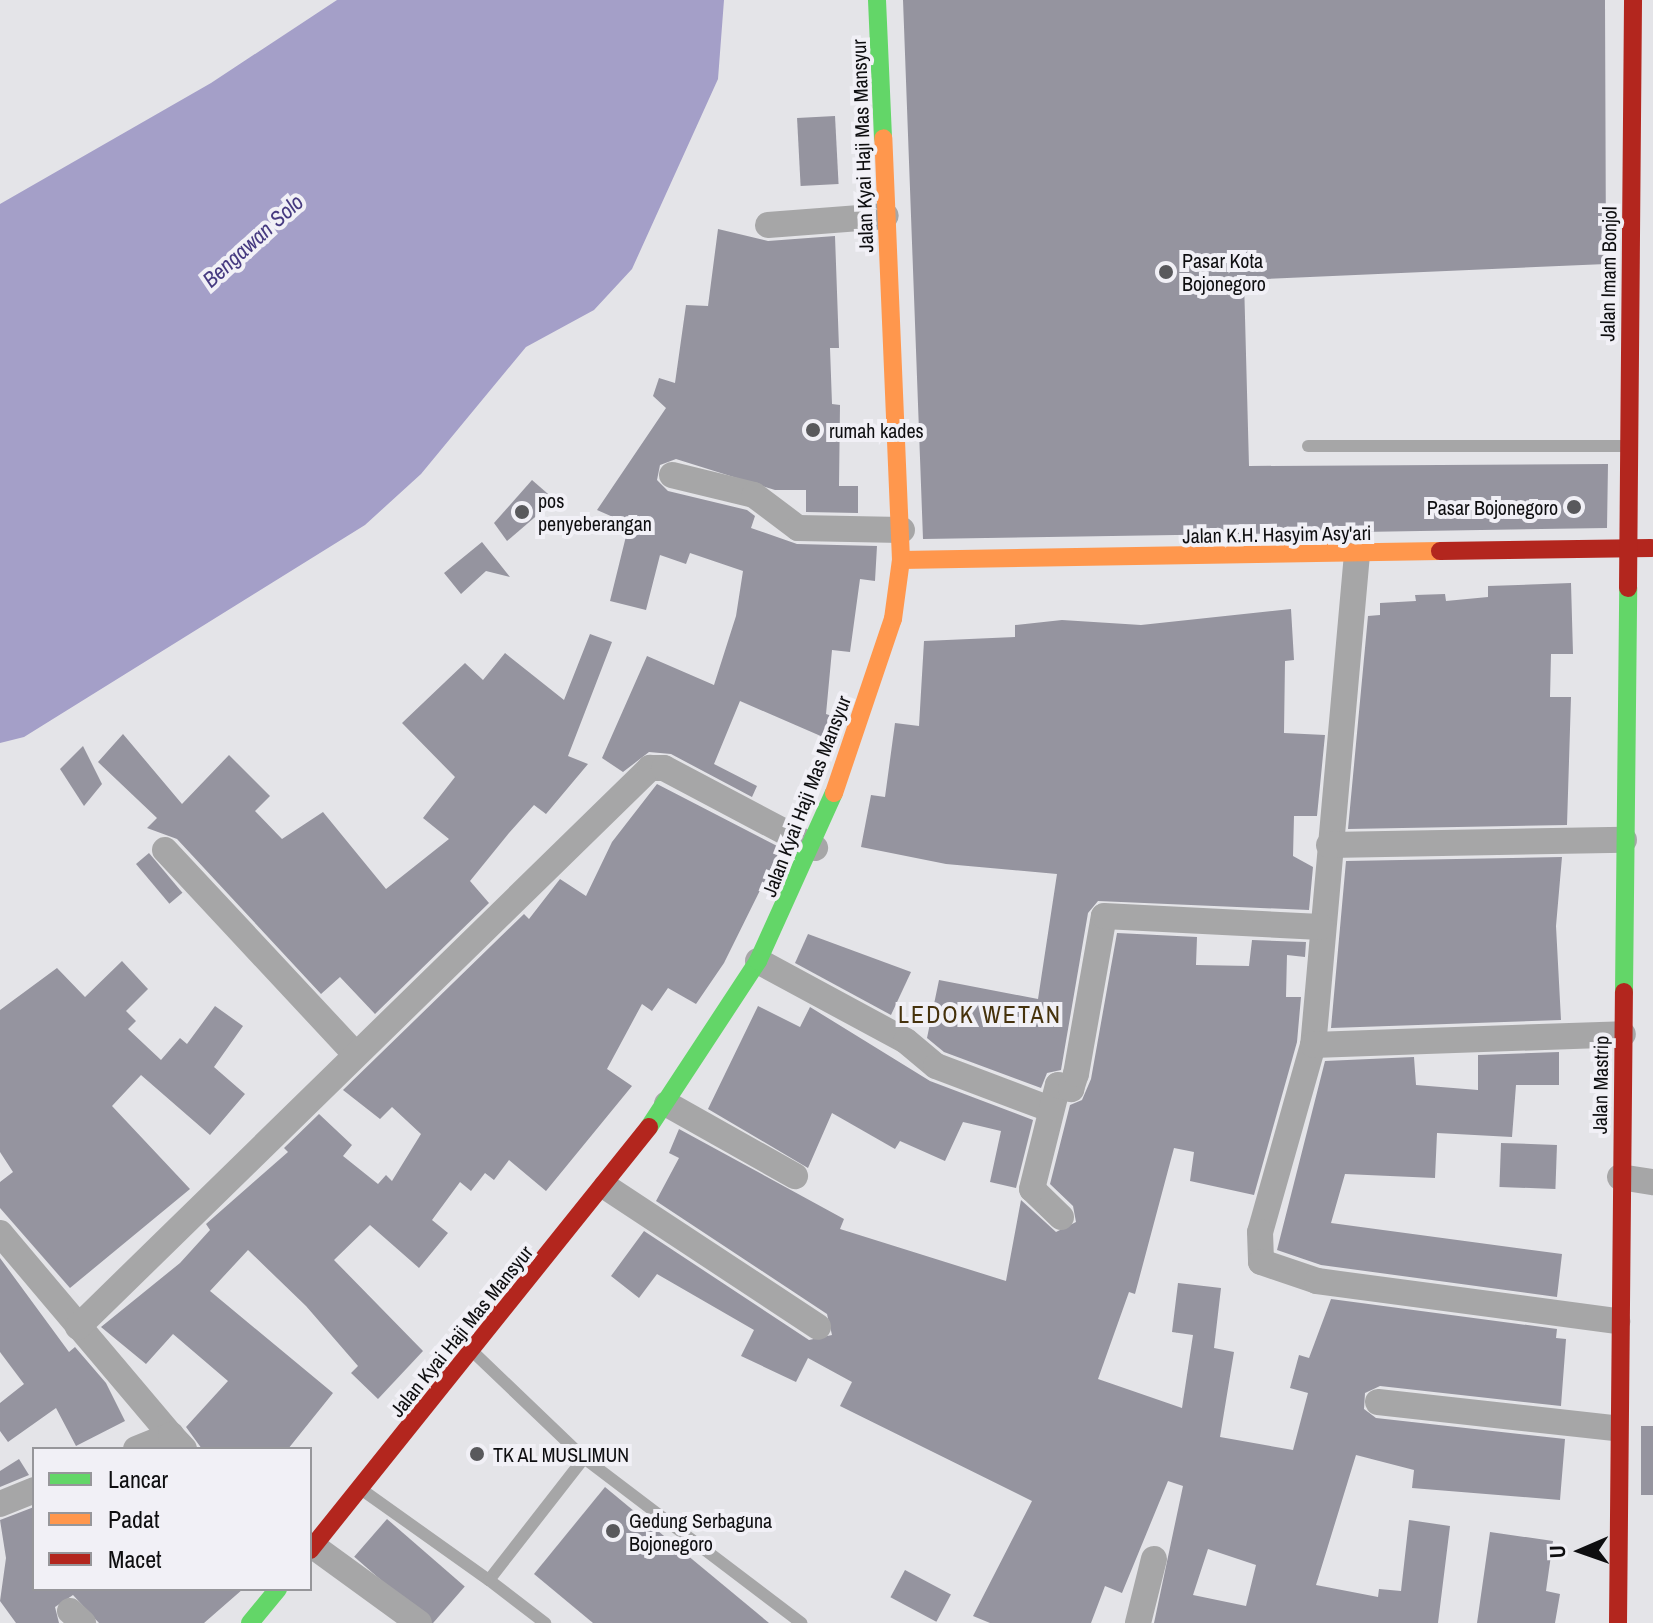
<!DOCTYPE html>
<style>
body{margin:0}
#map{position:relative;width:1653px;height:1623px;overflow:hidden;background:#e4e4e8;font-family:"Archivo Narrow",sans-serif}
div>[style]{position:absolute}
[style*='--x']{left:calc(var(--x)*1px);top:calc(var(--y)*1px);width:calc(var(--w)*1px);rotate:calc(var(--a)*1deg)}
.water>*{inset:0;background:#a49fc8}
.building>*{inset:0;background:#95949f;transform-origin:0 0}
.lane>*{height:12px;margin:-6px;padding:0 6px;transform-origin:6px;border-radius:6px;background:#a6a6a7}
.street>*{height:26px;margin:-13px;padding:0 13px;transform-origin:13px;border-radius:13px;background:#a6a6a7}
.fast>*{height:18px;margin:-9px;padding:0 9px;transform-origin:9px;border-radius:9px;background:#63d668}
.slow>*{height:18px;margin:-9px;padding:0 9px;transform-origin:9px;border-radius:9px;background:#ff974d}
.jam>*{height:18px;margin:-9px;padding:0 9px;transform-origin:9px;border-radius:9px;background:#b3261e}
.dots>*{width:22px;height:22px;translate:-50% -50%;box-sizing:border-box;border:4px solid #f1f0f6;border-radius:50%}
span{translate:-50% -50%;white-space:nowrap;text-align:center;line-height:1.15;-webkit-text-stroke:8px #f1f0f6;paint-order:stroke}
.street-label{font-size:20px;color:#0e0e10}
.poi-label{font-size:20px;color:#0e0e10}
.left{translate:0 -50%;text-align:left}
.right{translate:-100% -50%;text-align:right}
.water-label{font-size:22px;color:#463a80;font-style:italic}
.quarter-label{font-size:24px;color:#46320c;letter-spacing:2px}
.legend{position:absolute;left:32px;top:1447px;width:280px;height:144px;box-sizing:border-box;background:#f1f0f6;border:2px solid #96969a;margin:0;padding:10px 14px;list-style:none;font-size:24px;color:#0e0e10}
.legend li{display:flex;align-items:center;gap:16px;height:40px}
.legend b{width:40px;border:2px solid #96969a}
.north{position:absolute;left:1541px;top:1511px;width:80px;height:80px;-webkit-text-stroke:6px #f1f0f6;paint-order:stroke;rotate:268deg;font-size:22px;font-weight:700;line-height:32px;text-align:center;color:#0e0e10}
.north::after{content:'';display:block;margin:auto;width:28px;height:36px;background:#0e0e10;clip-path:polygon(50% 0,100% 100%,50% 72%,0 100%)}
</style>
<div id="map">
<div class="water">
<i style="clip-path:polygon(337px 0,724px 0,718px 79px,632px 269px,594px 310px,526px 347px,421px 474px,365px 525px,24px 737px,0 743px,0 204px,211px 83px)"></i>
</div>
<div class="building">
<i style="clip-path:polygon(903px 0,1605px 0,1606px 264px,1244px 280px,1249px 466px,1608px 464px,1607px 528px,923px 539px)"></i>
<i style="left:835px;top:116px;width:68px;height:38px;rotate:87deg"></i>
<i style="clip-path:polygon(718px 229px,768px 241px,835px 236px,839px 348px,830px 348px,832px 404px,840px 405px,839px 486px,858px 486px,858px 513px,806px 512px,806px 490px,775px 490px,676px 459px,660px 465px,657px 480px,668px 491px,747px 510px,755px 516px,751px 528px,797px 544px,877px 546px,875px 581px,860px 579px,850px 652px,832px 650px,826px 714px,832px 716px,823px 737px,740px 701px,714px 764px,757px 786px,752px 797px,671px 754px,649px 752px,623px 772px,602px 758px,647px 656px,714px 685px,736px 616px,743px 571px,690px 553px,686px 564px,660px 555px,646px 610px,610px 601px,629px 524px,597px 510px,666px 408px,653px 396px,659px 378px,675px 383px,686px 305px,708px 306px)"></i>
<i style="clip-path:polygon(532px 480px,555px 500px,507px 541px,494px 523px)"></i>
<i style="clip-path:polygon(482px 542px,510px 577px,486px 571px,461px 594px,444px 573px)"></i>
<i style="clip-path:polygon(1571px 583px,1573px 654px,1551px 654px,1550px 697px,1571px 697px,1567px 825px,1348px 829px,1368px 616px,1380px 615px,1380px 603px,1416px 601px,1415px 595px,1445px 594px,1446px 601px,1488px 597px,1488px 586px)"></i>
<i style="clip-path:polygon(1291px 609px,1294px 660px,1285px 661px,1284px 733px,1325px 735px,1317px 816px,1294px 816px,1293px 856px,1313px 867px,1309px 910px,1098px 901px,1088px 913px,1061px 1070px,1047px 1073px,1041px 1088px,944px 1052px,927px 1038px,939px 980px,1038px 999px,1057px 874px,946px 864px,861px 847px,871px 795px,885px 797px,895px 723px,919px 726px,924px 641px,1015px 637px,1015px 625px,1062px 620px,1141px 625px)"></i>
<i style="clip-path:polygon(590px 634px,612px 642px,568px 756px,588px 764px,546px 814px,534px 805px,509px 833px,470px 881px,489px 903px,375px 1014px,340px 977px,321px 994px,177px 839px,147px 828px,157px 818px,98px 762px,123px 734px,182px 804px,229px 755px,270px 796px,255px 811px,282px 839px,323px 812px,386px 889px,449px 839px,423px 818px,455px 777px,402px 723px,465px 663px,483px 680px,505px 653px,564px 700px)"></i>
<i style="clip-path:polygon(83px 746px,102px 784px,84px 806px,60px 769px)"></i>
<i style="clip-path:polygon(657px 784px,781px 848px,724px 963px,696px 1004px,668px 988px,652px 1011px,642px 1004px,607px 1069px,632px 1086px,546px 1191px,509px 1160px,494px 1180px,485px 1173px,471px 1191px,460px 1182px,432px 1220px,448px 1233px,419px 1268px,370px 1225px,334px 1260px,423px 1351px,378px 1399px,351px 1373px,358px 1366px,306px 1306px,248px 1250px,210px 1291px,333px 1393px,288px 1449px,202px 1449px,186px 1427px,228px 1381px,173px 1334px,146px 1364px,101px 1327px,180px 1263px,210px 1230px,206px 1224px,288px 1152px,284px 1148px,319px 1114px,352px 1145px,343px 1156px,378px 1184px,386px 1175px,392px 1181px,421px 1134px,392px 1107px,380px 1119px,343px 1090px,524px 914px,529px 919px,560px 879px,586px 896px,612px 842px)"></i>
<i style="left:149px;top:853px;width:52px;height:17px;rotate:50deg"></i>
<i style="clip-path:polygon(1562px 857px,1556px 926px,1561px 1020px,1331px 1028px,1346px 861px)"></i>
<i style="clip-path:polygon(evenodd,1117px 933px,1197px 937px,1196px 965px,1249px 966px,1252px 940px,1306px 942px,1305px 957px,1287px 955px,1286px 997px,1301px 997px,1297px 1042px,1254px 1195px,1190px 1181px,1194px 1152px,1174px 1148px,1135px 1294px,1129px 1292px,1098px 1379px,1182px 1408px,1193px 1335px,1172px 1332px,1178px 1283px,1221px 1288px,1214px 1348px,1234px 1352px,1220px 1437px,1293px 1450px,1308px 1393px,1290px 1388px,1299px 1355px,1309px 1358px,1331px 1299px,1557px 1329px,1556px 1338px,1566px 1339px,1561px 1406px,1380px 1386px,1365px 1393px,1364px 1409px,1376px 1418px,1565px 1439px,1560px 1500px,1412px 1488px,1414px 1470px,1356px 1455px,1316px 1585px,1378px 1597px,1379px 1589px,1401px 1591px,1409px 1520px,1450px 1526px,1438px 1623px,1154px 1623px,1183px 1486px,1168px 1481px,1122px 1593px,1105px 1586px,1091px 1623px,990px 1623px,973px 1616px,1032px 1501px,840px 1406px,852px 1382px,808px 1358px,796px 1382px,741px 1356px,754px 1330px,657px 1274px,639px 1298px,611px 1276px,644px 1231px,809px 1340px,832px 1335px,827px 1314px,656px 1201px,679px 1158px,669px 1153px,679px 1129px,844px 1219px,840px 1229px,1006px 1281px,1021px 1200px,1056px 1232px,1076px 1222px,1073px 1206px,1050px 1184px,1070px 1105px,1082px 1100px,1091px 1079px,1117px 933px,1208px 1549px,1256px 1565px,1246px 1606px,1193px 1595px,1208px 1549px)"></i>
<i style="clip-path:polygon(808px 934px,911px 972px,891px 1015px,795px 963px)"></i>
<i style="clip-path:polygon(122px 961px,148px 989px,126px 1011px,136px 1021px,128px 1029px,161px 1060px,180px 1038px,187px 1044px,215px 1006px,243px 1026px,214px 1067px,245px 1094px,210px 1135px,141px 1075px,112px 1106px,190px 1189px,70px 1288px,0 1208px,0 1182px,13px 1172px,0 1152px,0 1010px,57px 968px,85px 997px)"></i>
<i style="clip-path:polygon(758px 1006px,800px 1027px,810px 1007px,930px 1081px,1033px 1120px,1016px 1188px,990px 1182px,1001px 1131px,963px 1122px,945px 1161px,900px 1141px,895px 1149px,832px 1113px,808px 1168px,708px 1109px)"></i>
<i style="clip-path:polygon(1559px 1052px,1559px 1085px,1516px 1085px,1512px 1137px,1437px 1133px,1435px 1178px,1345px 1174px,1331px 1223px,1562px 1254px,1557px 1297px,1321px 1265px,1277px 1250px,1325px 1061px,1414px 1057px,1416px 1085px,1478px 1090px,1478px 1055px)"></i>
<i style="left:1501px;top:1143px;width:56px;height:44px;rotate:2deg"></i>
<i style="clip-path:polygon(0 1258px,69px 1352px,75px 1347px,106px 1383px,125px 1421px,76px 1446px,56px 1408px,8px 1442px,0 1431px,0 1403px,24px 1384px,0 1352px)"></i>
<i style="left:1641px;top:1426px;width:12px;height:69px"></i>
<i style="clip-path:polygon(19px 1459px,29px 1475px,0 1487px,0 1471px)"></i>
<i style="clip-path:polygon(605px 1487px,769px 1623px,593px 1623px,534px 1574px)"></i>
<i style="clip-path:polygon(34px 1507px,34px 1589px,243px 1589px,204px 1623px,99px 1623px,73px 1595px,55px 1607px,59px 1623px,16px 1623px,0 1601px,6px 1558px,0 1520px)"></i>
<i style="left:387px;top:1519px;width:103px;height:50px;rotate:41deg"></i>
<i style="clip-path:polygon(1490px 1532px,1553px 1541px,1546px 1591px,1560px 1594px,1555px 1623px,1477px 1623px)"></i>
<i style="left:905px;top:1570px;width:52px;height:31px;rotate:28deg"></i>
</div>
<div class="lane">
<i style="--x:1308;--y:446;--w:319;--a:0"></i>
<i style="--x:584;--y:1458;--w:273;--a:37.2"></i>
<i style="--x:365;--y:1492;--w:152;--a:35.4"></i>
<i style="--x:489;--y:1580;--w:155;--a:-52.1"></i>
<i style="--x:584;--y:1458;--w:151;--a:-136.3"></i>
<i style="--x:489;--y:1580;--w:71;--a:37.5"></i>
</div>
<div class="street">
<i style="--x:768;--y:225;--w:118;--a:-4.4"></i>
<i style="--x:672;--y:475;--w:84;--a:13.7"></i>
<i style="--x:754;--y:495;--w:55;--a:36.9"></i>
<i style="--x:798;--y:528;--w:104;--a:1.1"></i>
<i style="--x:1357;--y:554;--w:493;--a:95.1"></i>
<i style="--x:1313;--y:1045;--w:194;--a:105.8"></i>
<i style="--x:1260;--y:1232;--w:30;--a:88"></i>
<i style="--x:1261;--y:1262;--w:59;--a:18.7"></i>
<i style="--x:1317;--y:1281;--w:303;--a:7.6"></i>
<i style="--x:1329;--y:845;--w:295;--a:-1"></i>
<i style="--x:165;--y:850;--w:277;--a:47"></i>
<i style="--x:758;--y:961;--w:168;--a:28.4"></i>
<i style="--x:906;--y:1041;--w:39;--a:40"></i>
<i style="--x:936;--y:1066;--w:122;--a:20.7"></i>
<i style="--x:1313;--y:1045;--w:310;--a:-2"></i>
<i style="--x:667;--y:1104;--w:147;--a:29.4"></i>
<i style="--x:1620;--y:1177;--w:33;--a:9"></i>
<i style="--x:606;--y:1187;--w:254;--a:33.4"></i>
<i style="--x:1061;--y:1217;--w:40;--a:-136"></i>
<i style="--x:1032;--y:1189;--w:107;--a:-76"></i>
<i style="--x:1058;--y:1085;--w:14;--a:17"></i>
<i style="--x:1071;--y:1089;--w:16;--a:-72"></i>
<i style="--x:1076;--y:1074;--w:160;--a:-80"></i>
<i style="--x:1104;--y:916;--w:217;--a:2.9"></i>
<i style="--x:0;--y:1233;--w:265;--a:49.8"></i>
<i style="--x:78;--y:1327;--w:800;--a:-44.34"></i>
<i style="--x:650;--y:768;--w:14;--a:0"></i>
<i style="--x:664;--y:768;--w:171;--a:27.9"></i>
<i style="--x:1378;--y:1402;--w:238;--a:6.3"></i>
<i style="--x:136;--y:1449;--w:38;--a:-22"></i>
<i style="--x:171;--y:1435;--w:19;--a:47"></i>
<i style="--x:0;--y:1504;--w:37;--a:-22"></i>
<i style="--x:313;--y:1546;--w:131;--a:36"></i>
<i style="--x:70;--y:1611;--w:18;--a:43"></i>
<i style="--x:1138;--y:1623;--w:66;--a:-76"></i>
</div>
<div class="fast">
<i style="--x:877;--y:0;--w:138;--a:87.5"></i>
<i style="--x:1624;--y:992;--w:404;--a:-89.4"></i>
<i style="--x:649;--y:1127;--w:199;--a:-56.7"></i>
<i style="--x:758;--y:961;--w:184;--a:-65.7"></i>
<i style="--x:250;--y:1623;--w:44;--a:-50.5"></i>
</div>
<div class="slow">
<i style="--x:901;--y:560;--w:539;--a:-0.96"></i>
<i style="--x:834;--y:793;--w:184;--a:-71.3"></i>
<i style="--x:893;--y:619;--w:60;--a:-82.3"></i>
<i style="--x:901;--y:560;--w:422;--a:-92.4"></i>
</div>
<div class="jam">
<i style="--x:1440;--y:551;--w:211;--a:-0.8"></i>
<i style="--x:1628;--y:588;--w:588;--a:-89.51"></i>
<i style="--x:310;--y:1550;--w:542;--a:-51.29"></i>
<i style="--x:1618;--y:1623;--w:631;--a:-89.46"></i>
</div>
<div class="dots">
<i style="left:1166px;top:272px;background:#59595c"></i>
<i style="left:813px;top:430px;background:#59595c"></i>
<i style="left:1574px;top:507px;background:#59595c"></i>
<i style="left:522px;top:512px;background:#59595c"></i>
<i style="left:477px;top:1454px;background:#59595c"></i>
<i style="left:613px;top:1531px;background:#59595c"></i>
</div>
<div class="street-label">
<span style="left:862px;top:146px;rotate:-92deg">Jalan Kyai Haji Mas Mansyur</span>
<span style="left:1608px;top:274px;rotate:-89deg">Jalan Imam Bonjol</span>
<span style="left:1277px;top:534px;rotate:-1deg">Jalan K.H. Hasyim Asy'ari</span>
<span style="left:806px;top:796px;rotate:-69deg">Jalan Kyai Haji Mas Mansyur</span>
<span style="left:1600px;top:1085px;rotate:-89deg">Jalan Mastrip</span>
<span style="left:461px;top:1331px;rotate:-51deg">Jalan Kyai Haji Mas Mansyur</span>
</div>
<div class="poi-label">
<span class="left" style="left:1182px;top:272px">Pasar Kota<br>Bojonegoro</span>
<span class="left" style="left:829px;top:430px">rumah kades</span>
<span class="left" style="left:538px;top:512px">pos<br>penyeberangan</span>
<span class="right" style="left:1558px;top:507px">Pasar Bojonegoro</span>
<span class="left" style="left:493px;top:1454px">TK AL MUSLIMUN</span>
<span class="left" style="left:629px;top:1532px">Gedung Serbaguna<br>Bojonegoro</span>
</div>
<div class="water-label">
<span style="left:253px;top:241px;rotate:-42deg">Bengawan Solo</span>
</div>
<div class="quarter-label">
<span style="left:980px;top:1015px">LEDOK WETAN</span>
</div>
<ul class="legend">
<li><b style="height:10px;background:#63d668"></b>Lancar</li>
<li><b style="height:10px;background:#ff974d"></b>Padat</li>
<li><b style="height:10px;background:#b3261e"></b>Macet</li>
</ul>
<div class="north">U</div>
</div>
